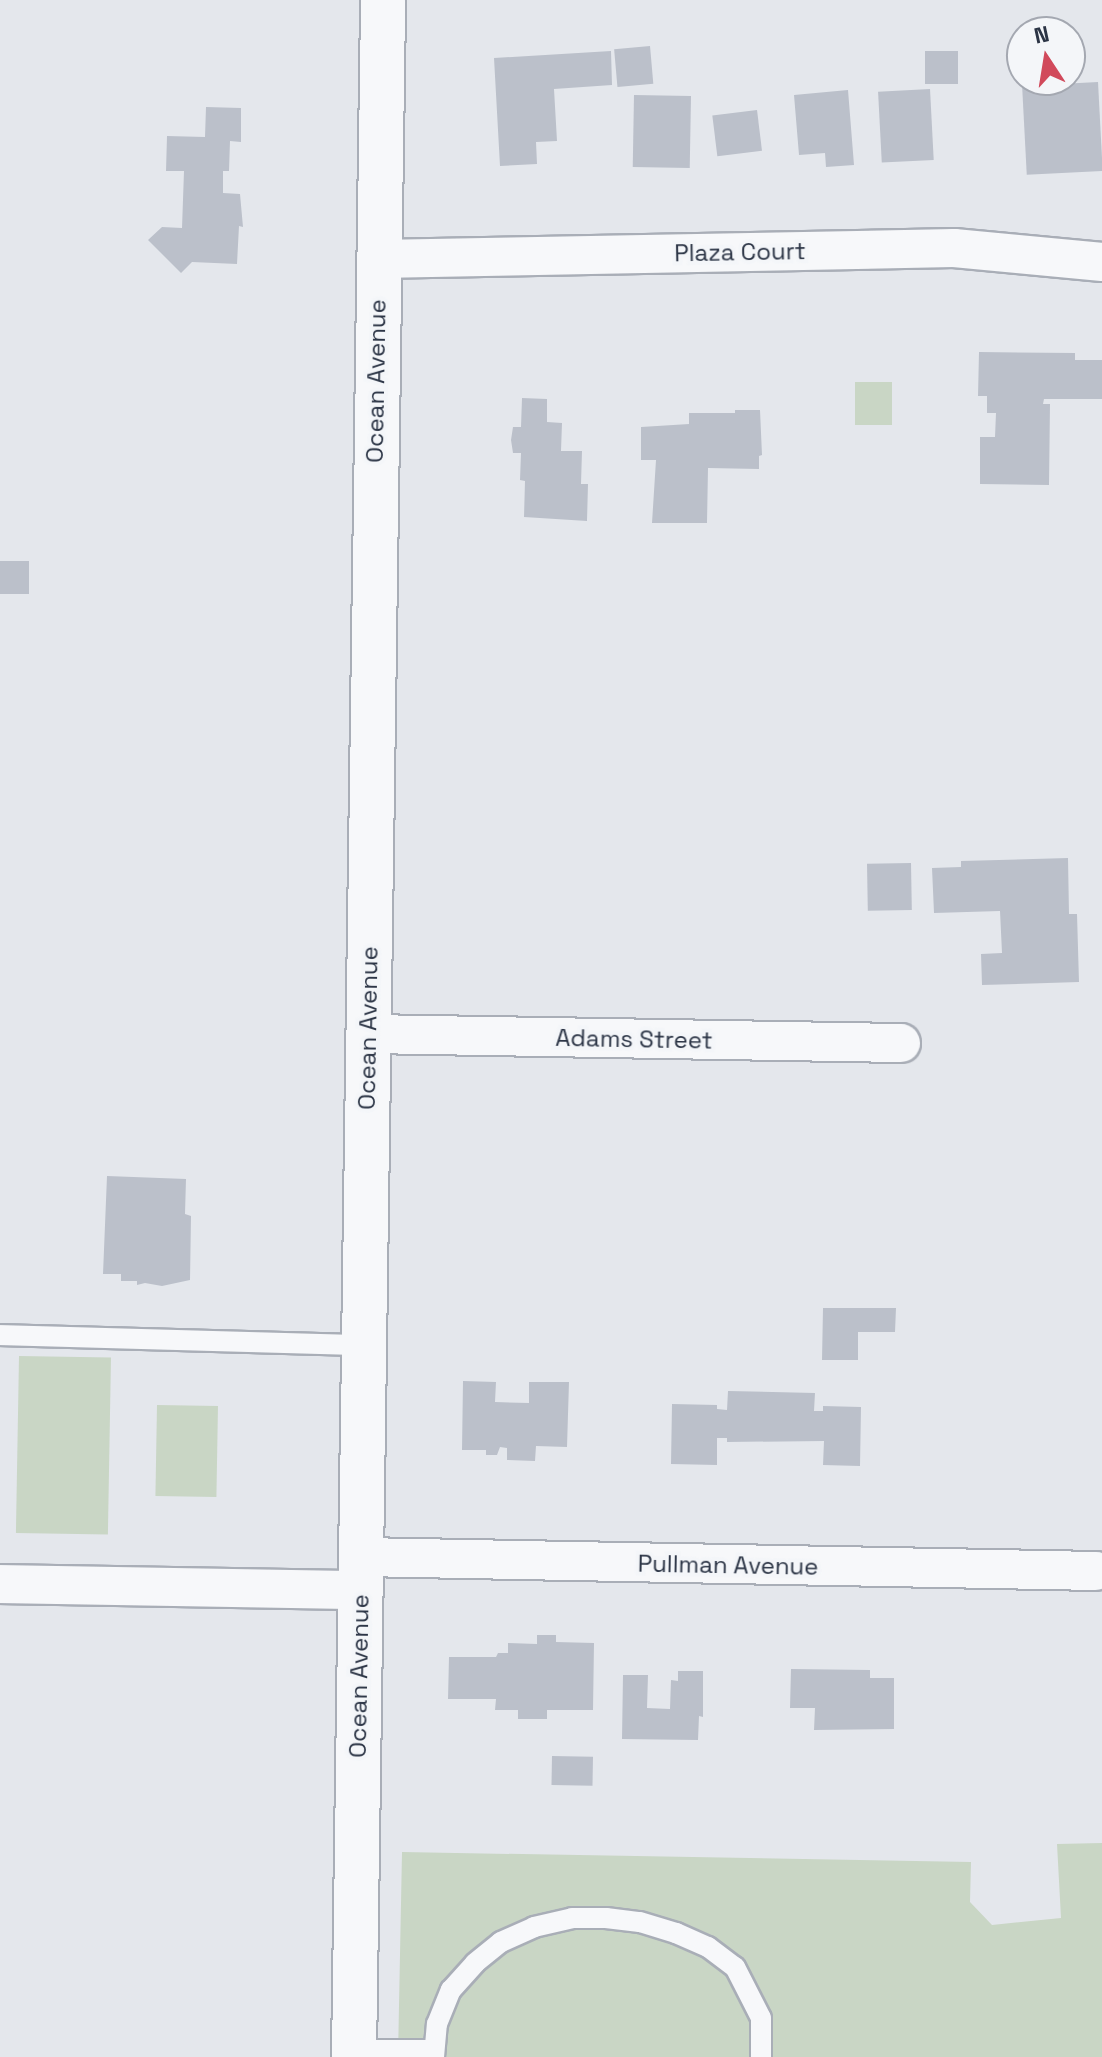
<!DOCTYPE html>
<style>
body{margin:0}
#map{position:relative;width:1102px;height:2057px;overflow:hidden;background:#e4e7ec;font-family:"Space Grotesk",sans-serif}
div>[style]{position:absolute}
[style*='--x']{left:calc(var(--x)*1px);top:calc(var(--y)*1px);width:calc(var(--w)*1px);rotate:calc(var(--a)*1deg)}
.green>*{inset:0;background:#c9d6c5;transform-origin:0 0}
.building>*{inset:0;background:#bbc0ca;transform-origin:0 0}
.roads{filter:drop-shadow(2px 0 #a9aeb7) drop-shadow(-2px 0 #a9aeb7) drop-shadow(0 2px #a9aeb7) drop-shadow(0 -2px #a9aeb7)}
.service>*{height:20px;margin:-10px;padding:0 10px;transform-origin:10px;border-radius:10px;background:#f7f8fa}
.minor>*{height:38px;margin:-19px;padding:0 19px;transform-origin:19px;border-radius:19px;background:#f7f8fa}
.tertiary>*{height:44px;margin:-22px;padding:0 22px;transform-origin:22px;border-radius:22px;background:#f7f8fa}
span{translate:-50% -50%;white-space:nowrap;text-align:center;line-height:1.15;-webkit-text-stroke:8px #f4f6f9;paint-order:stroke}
.street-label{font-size:24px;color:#2b3445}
.north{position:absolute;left:1006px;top:16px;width:80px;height:80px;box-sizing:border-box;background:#f4f6f9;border:2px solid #a4a8b1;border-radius:50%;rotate:348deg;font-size:22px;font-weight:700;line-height:32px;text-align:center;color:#2b3445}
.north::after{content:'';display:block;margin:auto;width:28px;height:36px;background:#d1495b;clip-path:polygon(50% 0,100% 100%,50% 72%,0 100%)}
</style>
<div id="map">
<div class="green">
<i style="left:855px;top:382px;width:37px;height:43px"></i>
<i style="left:19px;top:1356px;width:92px;height:177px;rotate:1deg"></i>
<i style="left:157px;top:1405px;width:61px;height:91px;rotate:1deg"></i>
<i style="clip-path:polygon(1102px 1843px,1102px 2057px,398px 2057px,402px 1852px,971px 1862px,970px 1902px,992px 1925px,1061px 1918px,1057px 1844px)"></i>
</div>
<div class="building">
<i style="left:650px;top:46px;width:38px;height:36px;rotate:85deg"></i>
<i style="clip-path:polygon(611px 51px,612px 85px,554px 89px,557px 141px,536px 142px,537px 164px,500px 166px,494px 58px)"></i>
<i style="left:925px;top:51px;width:33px;height:33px"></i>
<i style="left:1098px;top:82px;width:89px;height:76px;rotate:87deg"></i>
<i style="left:930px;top:89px;width:71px;height:52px;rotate:87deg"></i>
<i style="clip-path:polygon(848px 90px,854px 165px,826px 167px,825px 153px,799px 155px,794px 95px)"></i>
<i style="left:634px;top:95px;width:57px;height:72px;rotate:1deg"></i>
<i style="clip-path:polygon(206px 107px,241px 108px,241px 142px,230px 141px,229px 171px,223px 171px,223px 193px,240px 194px,243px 227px,239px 226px,237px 264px,192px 262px,181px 273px,148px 240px,162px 227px,182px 228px,184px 171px,166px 171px,167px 136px,205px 137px)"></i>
<i style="left:757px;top:110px;width:41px;height:45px;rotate:83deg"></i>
<i style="clip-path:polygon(979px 352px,1075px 353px,1075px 360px,1102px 360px,1102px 399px,1044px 399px,1043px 404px,1050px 404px,1049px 485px,980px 484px,980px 437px,995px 437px,996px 413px,987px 413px,987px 396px,978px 396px)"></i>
<i style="clip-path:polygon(522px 398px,547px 399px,547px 422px,562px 423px,561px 451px,582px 451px,581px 484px,588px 484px,587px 521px,524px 517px,525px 481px,520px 480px,521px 453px,513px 453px,511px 440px,513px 427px,521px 427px)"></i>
<i style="clip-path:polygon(735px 410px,760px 410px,762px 455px,759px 456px,759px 469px,708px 468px,707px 523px,652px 523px,656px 460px,641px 460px,641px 427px,689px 424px,689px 413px,735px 413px)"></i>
<i style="left:0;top:561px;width:29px;height:33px"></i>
<i style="clip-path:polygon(1068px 858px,1069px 914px,1077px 914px,1079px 982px,982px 985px,981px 954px,1002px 953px,1000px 911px,934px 913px,932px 868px,961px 867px,961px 861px)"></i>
<i style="left:911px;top:863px;width:47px;height:44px;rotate:89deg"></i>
<i style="clip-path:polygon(107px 1176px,186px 1179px,185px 1214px,191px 1216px,190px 1280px,162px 1286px,145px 1283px,137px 1285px,137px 1281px,121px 1281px,121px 1274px,103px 1274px)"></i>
<i style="clip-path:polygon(823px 1308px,896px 1308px,895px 1332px,858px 1332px,858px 1360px,822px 1360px)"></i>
<i style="clip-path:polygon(463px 1381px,496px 1382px,495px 1402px,529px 1403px,529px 1382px,569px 1382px,567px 1447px,536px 1446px,535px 1461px,507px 1460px,507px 1448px,500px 1447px,497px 1455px,486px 1455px,486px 1450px,462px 1450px)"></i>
<i style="clip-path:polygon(728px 1391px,815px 1393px,814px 1411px,823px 1411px,823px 1406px,861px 1407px,860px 1466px,823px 1465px,824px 1441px,727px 1442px,727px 1438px,717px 1438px,717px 1465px,671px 1464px,672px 1404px,717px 1405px,717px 1409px,727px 1410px)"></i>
<i style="clip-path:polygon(537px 1635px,556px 1635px,556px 1642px,594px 1643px,593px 1710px,547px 1710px,547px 1719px,518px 1719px,518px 1710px,495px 1710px,496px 1699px,448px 1699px,449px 1657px,496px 1657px,498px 1653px,508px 1653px,508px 1643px,537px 1644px)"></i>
<i style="clip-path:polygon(791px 1669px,870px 1670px,870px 1678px,894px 1678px,894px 1729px,814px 1730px,815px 1708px,790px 1708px)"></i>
<i style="clip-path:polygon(678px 1671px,703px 1671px,703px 1717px,699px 1716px,698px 1740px,622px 1739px,623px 1675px,648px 1675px,647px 1708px,670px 1709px,671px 1680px,678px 1681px)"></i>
<i style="left:552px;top:1756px;width:41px;height:29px;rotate:1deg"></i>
</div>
<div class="roads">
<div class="service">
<i style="--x:0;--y:1335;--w:364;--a:1.6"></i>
<i style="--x:354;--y:2050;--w:79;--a:0"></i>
<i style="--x:434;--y:2057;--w:33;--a:-85"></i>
<i style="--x:437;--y:2024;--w:37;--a:-68"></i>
<i style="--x:451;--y:1990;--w:36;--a:-48"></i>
<i style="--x:475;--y:1963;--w:33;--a:-39"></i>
<i style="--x:501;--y:1942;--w:36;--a:-24"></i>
<i style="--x:534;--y:1927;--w:39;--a:-13"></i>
<i style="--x:572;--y:1918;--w:34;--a:0"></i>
<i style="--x:606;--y:1918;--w:34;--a:7"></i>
<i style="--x:640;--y:1922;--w:38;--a:17"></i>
<i style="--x:676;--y:1933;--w:35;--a:24"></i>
<i style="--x:708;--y:1947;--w:34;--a:37"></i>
<i style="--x:735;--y:1967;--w:57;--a:63"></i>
<i style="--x:761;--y:2018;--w:39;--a:90"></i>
</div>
<div class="minor">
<i style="--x:378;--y:259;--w:576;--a:-1.09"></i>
<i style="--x:954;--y:248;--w:149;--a:5.4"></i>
<i style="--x:368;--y:1034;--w:533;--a:0.97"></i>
<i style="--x:361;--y:1557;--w:735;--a:1.09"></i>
<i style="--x:0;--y:1584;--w:360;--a:1"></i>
</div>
<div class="tertiary">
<i style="--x:354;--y:2057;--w:2057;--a:-89.19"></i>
</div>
</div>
<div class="street-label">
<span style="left:740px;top:252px;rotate:-1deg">Plaza Court</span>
<span style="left:376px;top:381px;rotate:-89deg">Ocean Avenue</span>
<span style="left:368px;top:1028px;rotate:-89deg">Ocean Avenue</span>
<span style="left:634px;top:1039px;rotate:1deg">Adams Street</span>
<span style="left:728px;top:1565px;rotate:1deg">Pullman Avenue</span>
<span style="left:359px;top:1676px;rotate:-89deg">Ocean Avenue</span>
</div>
<div class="north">N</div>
</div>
